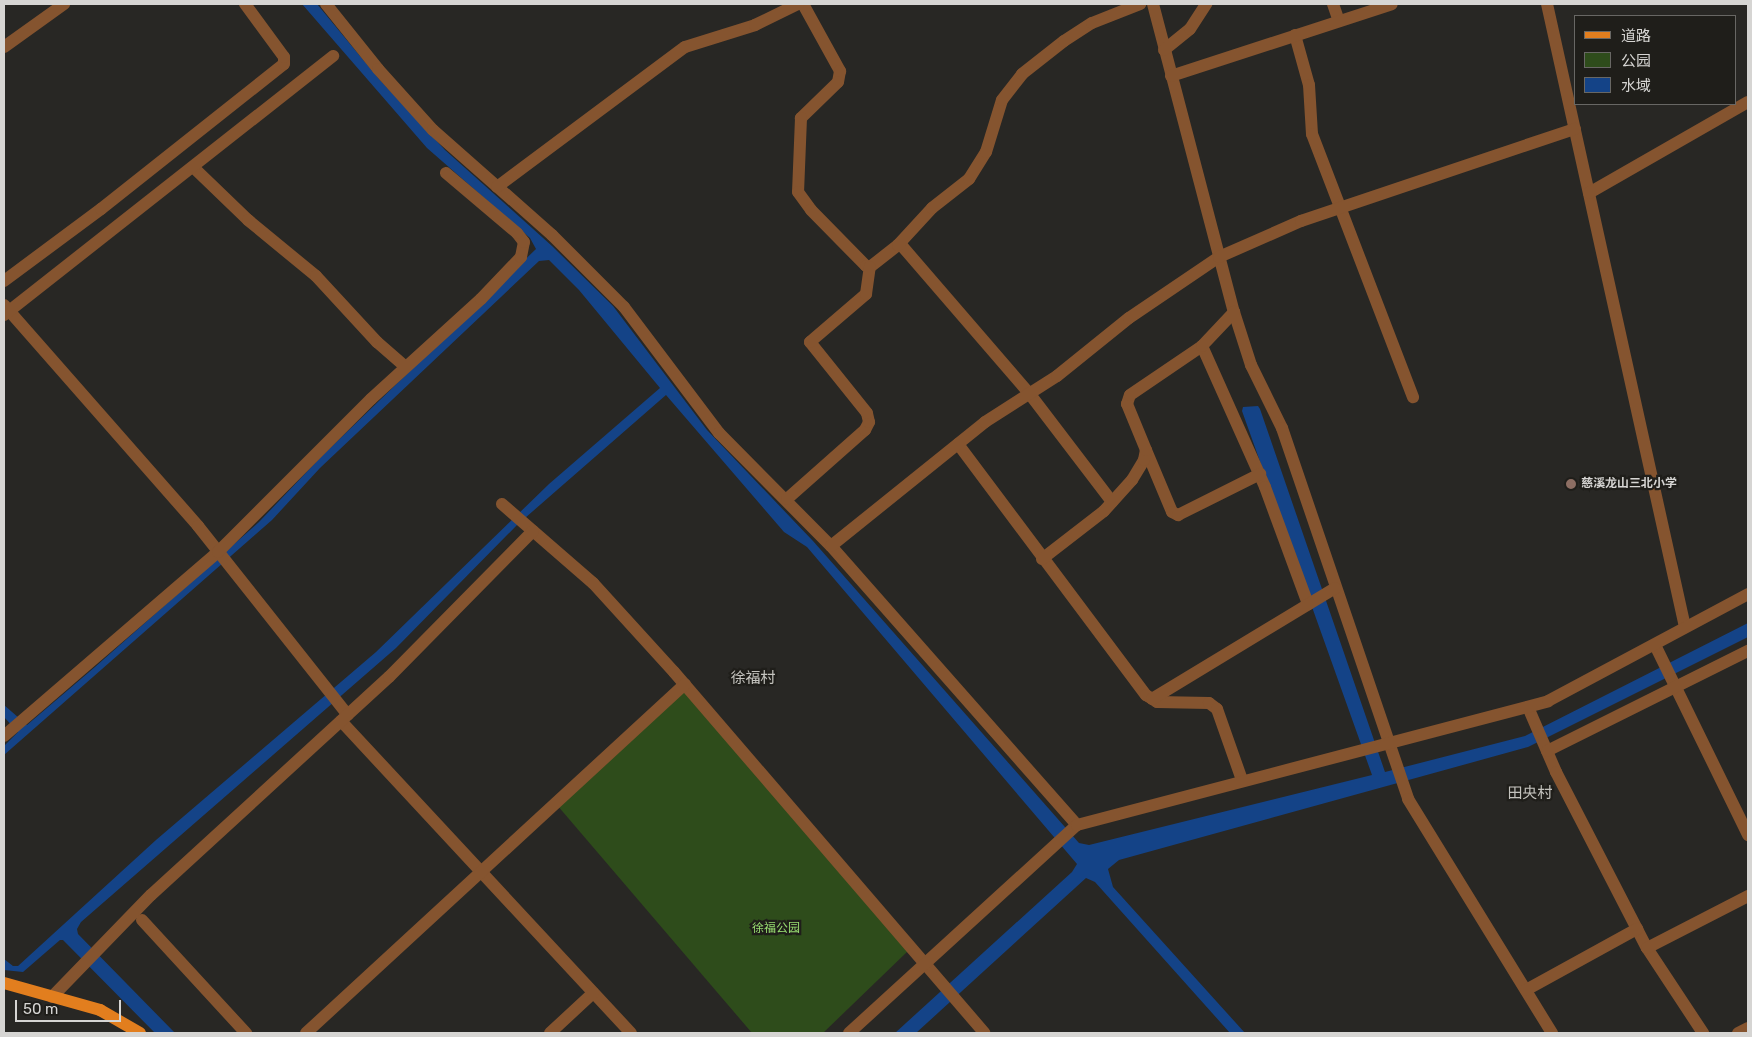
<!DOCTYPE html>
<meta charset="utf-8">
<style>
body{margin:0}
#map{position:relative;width:1752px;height:1037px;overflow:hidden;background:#282724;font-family:Rubik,"Noto Sans SC",sans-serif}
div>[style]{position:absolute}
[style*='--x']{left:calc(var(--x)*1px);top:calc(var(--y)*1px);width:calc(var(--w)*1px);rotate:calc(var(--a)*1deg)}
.green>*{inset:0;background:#2e4c1b}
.water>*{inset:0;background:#144387}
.minor>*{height:12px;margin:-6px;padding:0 6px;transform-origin:6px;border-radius:6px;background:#85542f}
.major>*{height:12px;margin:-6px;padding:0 6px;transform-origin:6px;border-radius:6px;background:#e27e1e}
.dots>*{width:14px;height:14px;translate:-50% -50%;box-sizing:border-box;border:2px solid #1f1e1a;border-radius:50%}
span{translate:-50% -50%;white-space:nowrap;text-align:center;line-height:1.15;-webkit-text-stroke:4.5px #1f1e1a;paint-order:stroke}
.poi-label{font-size:12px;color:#d6d5d3;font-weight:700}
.left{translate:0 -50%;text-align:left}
.park-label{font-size:12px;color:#97db70}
.quarter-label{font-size:15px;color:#c4c3be}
.frame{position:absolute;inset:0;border:5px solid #d6d5d3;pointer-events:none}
.legend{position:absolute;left:1574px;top:15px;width:162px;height:90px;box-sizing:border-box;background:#1f1e1a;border:1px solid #686764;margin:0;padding:6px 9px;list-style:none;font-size:15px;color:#d6d5d3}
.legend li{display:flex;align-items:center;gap:10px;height:25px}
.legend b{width:25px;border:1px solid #686764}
.scale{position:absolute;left:15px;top:1000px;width:106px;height:22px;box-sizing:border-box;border:2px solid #d6d5d3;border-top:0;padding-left:6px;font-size:15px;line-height:18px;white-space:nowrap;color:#d6d5d3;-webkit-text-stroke:4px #1f1e1a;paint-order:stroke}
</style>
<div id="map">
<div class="green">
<i style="clip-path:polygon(683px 689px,908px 951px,823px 1033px,752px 1033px,557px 805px)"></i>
</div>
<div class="water">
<i style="clip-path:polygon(302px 4px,317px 4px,379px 79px,445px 150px,552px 246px,613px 306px,707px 430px,813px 541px,1079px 843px,1089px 845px,1372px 775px,1242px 411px,1243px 407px,1258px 406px,1260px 409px,1385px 772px,1525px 736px,1748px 623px,1748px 637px,1528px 747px,1119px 860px,1108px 869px,1113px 887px,1245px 1033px,1230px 1033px,1095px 882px,1086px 878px,916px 1033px,895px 1033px,1072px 872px,1077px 864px,807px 547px,784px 532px,666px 395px,517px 525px,396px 648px,81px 922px,77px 929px,78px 934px,175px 1033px,155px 1033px,63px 940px,60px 940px,23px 972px,4px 970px,4px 959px,13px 966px,18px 966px,156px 840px,376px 652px,549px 484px,660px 388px,579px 290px,549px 260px,539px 261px,320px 468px,272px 520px,4px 755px,4px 746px,18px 732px,4px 717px,4px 705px,27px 725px,95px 667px,259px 522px,321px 457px,536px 249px,530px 238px,427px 148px)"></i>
</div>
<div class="minor">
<i style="--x:326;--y:4;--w:83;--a:51.3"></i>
<i style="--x:378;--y:69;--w:82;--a:48"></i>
<i style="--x:433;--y:130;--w:159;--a:41.4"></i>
<i style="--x:552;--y:235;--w:102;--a:45"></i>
<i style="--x:624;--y:307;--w:158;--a:53"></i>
<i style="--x:719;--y:433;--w:159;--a:45.3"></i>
<i style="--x:831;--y:546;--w:372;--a:48.6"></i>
<i style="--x:803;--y:4;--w:77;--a:61.1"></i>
<i style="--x:840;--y:71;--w:11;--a:100"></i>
<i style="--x:838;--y:82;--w:52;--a:135.8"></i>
<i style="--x:801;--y:118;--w:74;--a:92.3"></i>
<i style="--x:798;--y:192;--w:22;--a:54"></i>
<i style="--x:811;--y:210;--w:78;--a:45.5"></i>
<i style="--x:866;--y:266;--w:4;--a:14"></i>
<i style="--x:870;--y:267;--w:36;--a:-38"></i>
<i style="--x:898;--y:245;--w:4;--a:14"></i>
<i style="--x:902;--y:246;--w:194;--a:49.2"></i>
<i style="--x:1029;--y:393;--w:137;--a:52.7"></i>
<i style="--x:1153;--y:4;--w:318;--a:75.3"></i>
<i style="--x:1234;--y:312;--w:56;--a:72.2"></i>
<i style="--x:1251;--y:365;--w:70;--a:63.8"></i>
<i style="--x:1282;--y:428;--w:392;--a:71.2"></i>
<i style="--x:1408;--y:799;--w:275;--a:58.4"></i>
<i style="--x:1333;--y:4;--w:18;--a:71"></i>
<i style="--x:1547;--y:4;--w:638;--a:77.51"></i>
<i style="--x:1295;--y:35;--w:52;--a:74.4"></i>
<i style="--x:1309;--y:85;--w:49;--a:86.5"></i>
<i style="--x:1312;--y:134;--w:282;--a:69"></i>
<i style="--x:4;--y:47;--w:74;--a:-35.6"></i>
<i style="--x:1164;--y:50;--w:33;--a:-39"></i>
<i style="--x:1190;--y:29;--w:30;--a:-57"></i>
<i style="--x:1171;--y:76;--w:232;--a:-18"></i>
<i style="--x:193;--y:167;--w:76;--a:43.9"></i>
<i style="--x:248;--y:220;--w:88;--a:39.5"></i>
<i style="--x:316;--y:276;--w:90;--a:47.3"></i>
<i style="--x:377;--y:342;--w:38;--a:41"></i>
<i style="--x:497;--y:187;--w:234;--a:-36.7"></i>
<i style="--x:685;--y:47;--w:73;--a:-17.4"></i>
<i style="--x:755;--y:25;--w:48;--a:-26"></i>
<i style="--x:1589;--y:193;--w:183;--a:-29.8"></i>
<i style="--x:898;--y:245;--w:50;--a:-47.4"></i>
<i style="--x:932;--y:208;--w:47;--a:-38.1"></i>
<i style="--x:969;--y:179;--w:32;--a:-58"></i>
<i style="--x:986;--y:152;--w:54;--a:-72.9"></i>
<i style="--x:1002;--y:100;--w:33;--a:-52"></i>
<i style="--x:1022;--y:74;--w:53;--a:-38.2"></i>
<i style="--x:1064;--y:41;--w:33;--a:-33"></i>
<i style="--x:1092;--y:23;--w:52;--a:-21.6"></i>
<i style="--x:4;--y:281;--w:121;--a:-36.6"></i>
<i style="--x:101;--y:209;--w:233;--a:-38.4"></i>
<i style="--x:284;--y:64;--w:7;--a:-90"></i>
<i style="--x:284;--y:57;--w:66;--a:-126.3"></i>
<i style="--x:4;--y:305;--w:294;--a:48.7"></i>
<i style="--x:198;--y:526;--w:241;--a:51.6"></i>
<i style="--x:4;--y:315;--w:419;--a:-38.2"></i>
<i style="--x:1202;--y:346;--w:154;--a:65.9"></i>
<i style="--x:1265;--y:487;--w:125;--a:69.8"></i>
<i style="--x:958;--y:444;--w:314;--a:53.2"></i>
<i style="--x:1146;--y:695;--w:13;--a:32"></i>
<i style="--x:1157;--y:702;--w:52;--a:1.1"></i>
<i style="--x:1209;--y:703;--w:10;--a:37"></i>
<i style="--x:1217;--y:709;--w:75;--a:70.6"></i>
<i style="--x:1146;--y:450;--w:67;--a:67.2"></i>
<i style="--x:1172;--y:512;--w:7;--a:27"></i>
<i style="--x:1178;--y:515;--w:92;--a:-26.6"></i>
<i style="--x:787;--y:499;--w:104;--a:-41.5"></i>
<i style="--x:865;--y:430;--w:9;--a:-63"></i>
<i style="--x:869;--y:422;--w:9;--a:-103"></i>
<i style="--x:867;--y:413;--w:91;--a:-128.8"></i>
<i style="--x:810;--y:342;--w:74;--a:-40.6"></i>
<i style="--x:866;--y:294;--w:27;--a:-82"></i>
<i style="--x:502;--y:504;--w:121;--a:41"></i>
<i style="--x:593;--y:583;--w:120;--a:47.7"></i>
<i style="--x:674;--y:672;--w:476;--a:49.3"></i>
<i style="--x:831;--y:546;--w:198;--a:-38.8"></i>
<i style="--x:985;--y:422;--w:85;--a:-32.6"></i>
<i style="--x:1057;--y:376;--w:92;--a:-38.9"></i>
<i style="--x:1129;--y:318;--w:109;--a:-34.1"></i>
<i style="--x:1219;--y:257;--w:90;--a:-23.7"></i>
<i style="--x:1301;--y:221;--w:289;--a:-18.6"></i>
<i style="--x:1042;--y:559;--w:78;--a:-37.7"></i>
<i style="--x:1104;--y:511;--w:42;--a:-47.9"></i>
<i style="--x:1132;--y:480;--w:23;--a:-59"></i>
<i style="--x:1144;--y:460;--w:10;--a:-79"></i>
<i style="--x:1146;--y:450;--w:50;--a:-112.4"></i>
<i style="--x:1127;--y:404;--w:9;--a:-72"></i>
<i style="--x:1130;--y:395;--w:87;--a:-34.2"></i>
<i style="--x:1202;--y:346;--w:47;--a:-46.7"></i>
<i style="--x:1655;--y:645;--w:212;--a:63.9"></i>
<i style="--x:1152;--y:699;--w:214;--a:-31.2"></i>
<i style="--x:1528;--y:707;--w:71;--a:66.7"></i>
<i style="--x:1556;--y:772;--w:198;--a:62.7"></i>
<i style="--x:1647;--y:948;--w:102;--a:56.6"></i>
<i style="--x:341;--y:721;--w:426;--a:47.1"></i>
<i style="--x:4;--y:736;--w:282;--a:-40.7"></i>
<i style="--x:218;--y:552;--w:216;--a:-45"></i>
<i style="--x:371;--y:399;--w:149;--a:-42.3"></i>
<i style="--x:481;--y:299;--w:58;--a:-46.4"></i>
<i style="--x:521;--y:257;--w:15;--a:-79"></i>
<i style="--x:524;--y:242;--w:11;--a:-128"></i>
<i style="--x:517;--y:233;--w:93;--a:-139.8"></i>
<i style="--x:1547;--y:751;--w:225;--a:-26.5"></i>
<i style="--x:142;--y:920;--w:154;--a:47.4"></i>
<i style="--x:1647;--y:948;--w:114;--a:-27.2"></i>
<i style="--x:1526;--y:990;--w:127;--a:-28.8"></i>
<i style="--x:52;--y:997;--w:142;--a:-45.9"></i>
<i style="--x:151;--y:895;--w:323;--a:-42.5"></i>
<i style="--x:389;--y:677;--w:205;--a:-45.4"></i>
<i style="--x:306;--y:1033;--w:515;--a:-42.64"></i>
<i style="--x:550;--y:1033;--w:59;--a:-42.9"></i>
<i style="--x:849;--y:1033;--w:309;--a:-42.4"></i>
<i style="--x:1077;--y:825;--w:487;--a:-14.7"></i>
<i style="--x:1548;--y:701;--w:227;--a:-28.1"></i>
<i style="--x:1738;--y:1033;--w:11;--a:-27"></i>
</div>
<div class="major">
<i style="--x:4;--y:983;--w:100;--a:15.7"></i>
<i style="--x:100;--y:1010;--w:46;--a:29.9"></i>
</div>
<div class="dots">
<i style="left:1571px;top:484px;background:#8d6e63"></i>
</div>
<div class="poi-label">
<span class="left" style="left:1581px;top:484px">慈溪龙山三北小学</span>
</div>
<div class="park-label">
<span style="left:776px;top:929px">徐福公园</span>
</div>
<div class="quarter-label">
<span style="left:753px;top:679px">徐福村</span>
<span style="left:1530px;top:794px">田央村</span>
</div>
<div class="frame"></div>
<ul class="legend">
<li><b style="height:6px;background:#e27e1e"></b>道路</li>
<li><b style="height:14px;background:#2e4c1b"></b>公园</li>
<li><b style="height:14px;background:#144387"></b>水域</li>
</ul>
<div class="scale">50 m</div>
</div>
